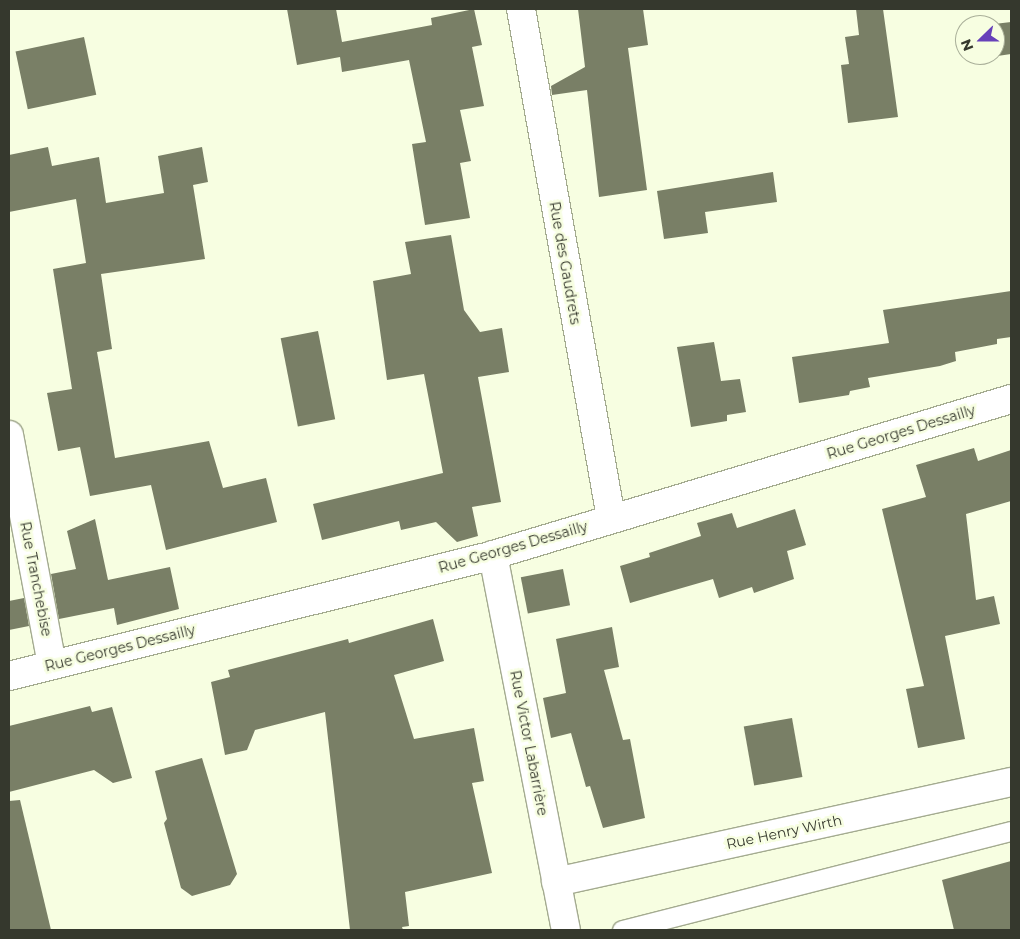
<!DOCTYPE html>
<meta charset="utf-8">
<style>
body{margin:0}
#map{position:relative;width:1020px;height:939px;overflow:hidden;background:#f7fee1;font-family:Montserrat,sans-serif}
div>[style]{position:absolute}
[style*='--x']{left:calc(var(--x)*1px);top:calc(var(--y)*1px);width:calc(var(--w)*1px);rotate:calc(var(--a)*1deg)}
.building>*{inset:0;background:#797f66;transform-origin:0 0}
.roads{filter:drop-shadow(1px 0 #a4ab90) drop-shadow(-1px 0 #a4ab90) drop-shadow(0 1px #a4ab90) drop-shadow(0 -1px #a4ab90)}
.service>*{height:19px;margin:-9.5px;padding:0 9.5px;transform-origin:9.5px;border-radius:9.5px;background:#fff}
.minor>*{height:28px;margin:-14px;padding:0 14px;transform-origin:14px;border-radius:14px;background:#fff}
span{translate:-50% -50%;white-space:nowrap;text-align:center;line-height:1.15;-webkit-text-stroke:5px #f7fee1;paint-order:stroke}
.street-label{font-size:14px;color:#35382d}
.frame{position:absolute;inset:0;border:10px solid #35382d;pointer-events:none}
.north{position:absolute;left:955px;top:15px;width:50px;height:50px;box-sizing:border-box;background:#f7fee1;border:1px solid #a9af99;border-radius:50%;rotate:248deg;font-size:14px;font-weight:700;line-height:20px;text-align:center;color:#35382d}
.north::after{content:'';display:block;margin:auto;width:18px;height:22px;background:#6741b9;clip-path:polygon(50% 0,100% 100%,50% 72%,0 100%)}
</style>
<div id="map">
<div class="building">
<i style="clip-path:polygon(287px 9px,336px 9px,342px 42px,432px 25px,431px 18px,474px 9px,482px 45px,472px 47px,484px 106px,460px 110px,471px 161px,460px 163px,470px 218px,425px 225px,412px 144px,426px 142px,409px 60px,342px 72px,340px 57px,297px 65px)"></i>
<i style="clip-path:polygon(578px 9px,643px 9px,648px 45px,628px 48px,647px 190px,599px 197px,587px 90px,552px 95px,551px 86px,585px 67px)"></i>
<i style="clip-path:polygon(856px 9px,883px 9px,898px 117px,848px 123px,841px 65px,849px 64px,845px 37px,859px 35px)"></i>
<i style="clip-path:polygon(1011px 22px,1011px 54px,977px 59px,977px 55px,995px 55px,995px 25px,986px 25px)"></i>
<i style="left:84px;top:37px;width:59px;height:70px;rotate:78deg"></i>
<i style="clip-path:polygon(48px 147px,52px 166px,99px 157px,106px 203px,164px 193px,158px 156px,202px 147px,208px 182px,193px 185px,205px 259px,101px 274px,112px 349px,97px 352px,115px 458px,209px 441px,223px 488px,266px 478px,277px 522px,166px 550px,151px 485px,90px 496px,80px 447px,58px 451px,47px 393px,72px 389px,53px 269px,86px 263px,76px 199px,9px 212px,9px 155px)"></i>
<i style="clip-path:polygon(773px 172px,777px 202px,705px 212px,708px 233px,664px 239px,657px 191px)"></i>
<i style="clip-path:polygon(451px 235px,464px 310px,480px 332px,502px 328px,509px 372px,478px 377px,501px 502px,472px 507px,478px 536px,457px 542px,436px 522px,401px 530px,399px 521px,322px 540px,313px 504px,443px 473px,424px 374px,387px 380px,373px 281px,411px 274px,405px 242px)"></i>
<i style="clip-path:polygon(1011px 291px,1011px 337px,997px 339px,997px 344px,955px 352px,956px 361px,940px 366px,868px 378px,870px 387px,850px 391px,849px 395px,799px 403px,792px 357px,889px 343px,883px 310px)"></i>
<i style="left:318px;top:331px;width:90px;height:38px;rotate:79deg"></i>
<i style="clip-path:polygon(714px 342px,721px 381px,740px 379px,746px 412px,727px 415px,727px 421px,691px 427px,677px 347px)"></i>
<i style="clip-path:polygon(974px 448px,978px 461px,1011px 450px,1011px 501px,966px 514px,976px 600px,994px 596px,1000px 624px,945px 636px,965px 739px,918px 748px,906px 689px,924px 686px,882px 509px,926px 497px,916px 465px)"></i>
<i style="clip-path:polygon(795px 509px,806px 545px,787px 551px,794px 579px,754px 593px,752px 587px,719px 598px,713px 579px,630px 603px,620px 566px,650px 557px,649px 553px,701px 536px,697px 523px,732px 513px,737px 528px)"></i>
<i style="clip-path:polygon(95px 519px,108px 580px,170px 567px,179px 609px,117px 625px,114px 608px,59px 619px,51px 574px,76px 569px,67px 531px)"></i>
<i style="left:563px;top:569px;width:37px;height:43px;rotate:79deg"></i>
<i style="clip-path:polygon(24px 598px,29px 626px,9px 630px,9px 601px)"></i>
<i style="clip-path:polygon(433px 619px,444px 661px,394px 675px,414px 739px,474px 728px,484px 781px,472px 783px,492px 873px,405px 892px,409px 926px,402px 927px,403px 930px,350px 930px,325px 712px,255px 730px,247px 750px,225px 755px,211px 682px,230px 677px,228px 670px,348px 639px,349px 643px)"></i>
<i style="clip-path:polygon(612px 627px,619px 667px,604px 670px,623px 740px,630px 739px,645px 818px,603px 828px,590px 786px,586px 787px,571px 733px,551px 738px,543px 698px,566px 693px,556px 639px)"></i>
<i style="clip-path:polygon(90px 706px,92px 712px,112px 707px,132px 778px,113px 783px,94px 770px,9px 792px,9px 726px)"></i>
<i style="left:792px;top:718px;width:60px;height:49px;rotate:80deg"></i>
<i style="clip-path:polygon(202px 758px,237px 874px,230px 885px,192px 896px,181px 888px,164px 823px,167px 819px,155px 771px)"></i>
<i style="clip-path:polygon(20px 800px,51px 930px,9px 930px,9px 801px)"></i>
<i style="clip-path:polygon(1011px 861px,1011px 930px,954px 930px,942px 880px)"></i>
</div>
<div class="roads">
<div class="service">
<i style="--x:622;--y:930;--w:401;--a:-14.3"></i>
</div>
<div class="minor">
<i style="--x:521;--y:9;--w:517;--a:79.97"></i>
<i style="--x:9;--y:435;--w:234;--a:79.4"></i>
<i style="--x:493;--y:555;--w:382;--a:79"></i>
<i style="--x:9;--y:676;--w:499;--a:-14"></i>
<i style="--x:493;--y:555;--w:541;--a:-16.76"></i>
<i style="--x:556;--y:882;--w:466;--a:-12.4"></i>
</div>
</div>
<div class="street-label">
<span style="left:565px;top:263px;rotate:80deg">Rue des Gaudrets</span>
<span style="left:901px;top:432px;rotate:-17deg">Rue Georges Dessailly</span>
<span style="left:513px;top:547px;rotate:-16deg">Rue Georges Dessailly</span>
<span style="left:36px;top:579px;rotate:79deg">Rue Tranchebise</span>
<span style="left:120px;top:648px;rotate:-14deg">Rue Georges Dessailly</span>
<span style="left:529px;top:743px;rotate:79deg">Rue Victor Labarrière</span>
<span style="left:784px;top:832px;rotate:-12deg">Rue Henry Wirth</span>
</div>
<div class="frame"></div>
<div class="north">N</div>
</div>
